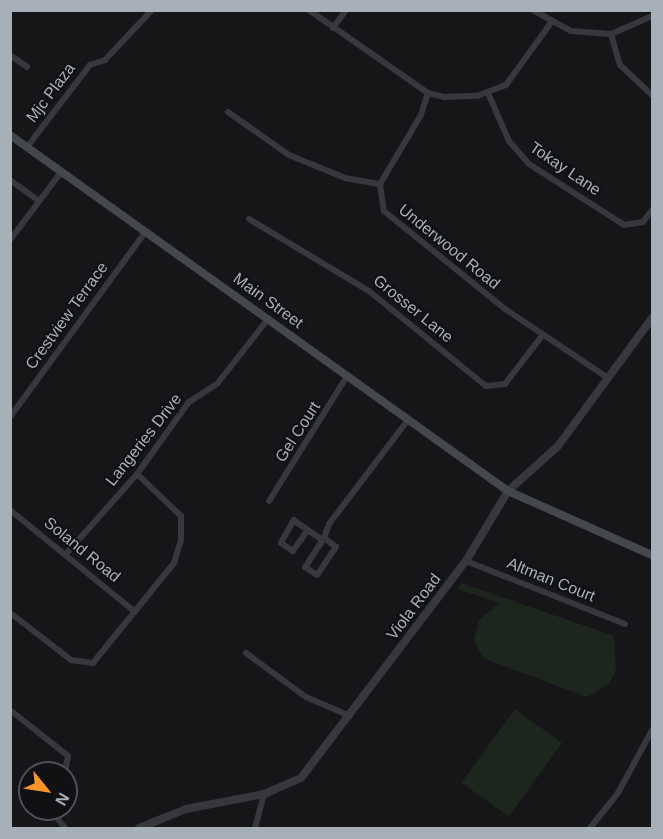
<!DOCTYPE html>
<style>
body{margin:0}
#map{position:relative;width:663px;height:839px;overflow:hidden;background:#161618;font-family:Arial,sans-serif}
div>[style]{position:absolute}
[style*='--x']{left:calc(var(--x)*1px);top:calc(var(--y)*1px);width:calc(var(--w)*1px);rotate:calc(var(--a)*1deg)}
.green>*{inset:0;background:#1d261d;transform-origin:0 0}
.minor>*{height:6px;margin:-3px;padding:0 3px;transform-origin:3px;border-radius:3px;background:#36383d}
.tertiary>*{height:8px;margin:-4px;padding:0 4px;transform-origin:4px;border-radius:4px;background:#36383d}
.secondary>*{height:8px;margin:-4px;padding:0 4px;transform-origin:4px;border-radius:4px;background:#44484d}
span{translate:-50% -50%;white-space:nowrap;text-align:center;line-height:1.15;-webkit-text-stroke:4.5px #111113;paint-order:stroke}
.street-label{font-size:16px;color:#a7afb9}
.frame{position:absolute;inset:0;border:12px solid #a7afb9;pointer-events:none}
.north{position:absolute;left:18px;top:761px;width:60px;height:60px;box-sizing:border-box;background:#111113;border:2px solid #4d5055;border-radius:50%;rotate:120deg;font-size:16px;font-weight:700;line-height:24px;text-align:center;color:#a7afb9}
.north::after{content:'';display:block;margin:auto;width:21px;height:27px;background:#fe9427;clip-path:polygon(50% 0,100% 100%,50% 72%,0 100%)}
</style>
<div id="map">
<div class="green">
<i style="clip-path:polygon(461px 583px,614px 636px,616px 669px,610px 683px,587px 697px,483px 658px,474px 640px,479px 620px,499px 603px,458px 589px)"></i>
<i style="left:515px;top:709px;width:58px;height:91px;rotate:36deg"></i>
</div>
<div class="minor">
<i style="--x:309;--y:10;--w:145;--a:34.9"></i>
<i style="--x:428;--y:93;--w:16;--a:14"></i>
<i style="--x:444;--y:97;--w:33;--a:-2"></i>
<i style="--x:477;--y:96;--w:31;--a:-21"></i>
<i style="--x:506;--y:85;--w:75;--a:-54.2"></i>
<i style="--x:533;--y:10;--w:43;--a:28.9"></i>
<i style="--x:571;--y:31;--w:40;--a:4.3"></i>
<i style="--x:611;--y:34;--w:32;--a:74"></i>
<i style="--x:620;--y:65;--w:44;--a:43.2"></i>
<i style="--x:333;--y:28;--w:22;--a:-54"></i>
<i style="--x:611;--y:34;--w:45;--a:-23.7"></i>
<i style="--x:10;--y:55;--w:21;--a:35"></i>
<i style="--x:428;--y:93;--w:23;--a:108"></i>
<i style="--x:421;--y:115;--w:80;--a:120.7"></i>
<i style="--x:380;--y:184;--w:27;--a:82"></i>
<i style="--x:384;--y:211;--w:156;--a:39"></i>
<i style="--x:505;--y:309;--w:124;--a:33.8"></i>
<i style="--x:488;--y:93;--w:52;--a:66.4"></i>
<i style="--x:509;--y:141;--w:30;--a:49"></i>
<i style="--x:529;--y:164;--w:113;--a:32.7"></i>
<i style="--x:624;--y:225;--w:19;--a:-9"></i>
<i style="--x:643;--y:222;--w:15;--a:-53"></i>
<i style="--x:228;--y:112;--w:75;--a:35.2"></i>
<i style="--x:289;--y:155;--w:61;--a:22.3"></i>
<i style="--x:345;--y:178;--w:36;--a:10"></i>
<i style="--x:27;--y:147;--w:103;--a:-52.5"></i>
<i style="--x:90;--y:65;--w:16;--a:-18"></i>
<i style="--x:105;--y:60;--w:67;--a:-46.8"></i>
<i style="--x:10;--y:180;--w:36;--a:36"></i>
<i style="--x:249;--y:219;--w:140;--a:31"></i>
<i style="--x:369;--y:291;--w:151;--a:39.1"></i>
<i style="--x:486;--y:386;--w:19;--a:-6"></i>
<i style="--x:505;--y:384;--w:61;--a:-52.4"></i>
<i style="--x:10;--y:240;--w:86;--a:-53"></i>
<i style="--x:10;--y:417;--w:230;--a:-53.8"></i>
<i style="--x:269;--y:501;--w:147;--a:-58"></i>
<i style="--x:10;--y:510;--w:161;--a:39.2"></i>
<i style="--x:308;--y:530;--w:26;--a:126"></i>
<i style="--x:293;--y:551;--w:14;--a:-146"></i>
<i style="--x:281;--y:543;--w:26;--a:-61"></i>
<i style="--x:294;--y:520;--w:3;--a:45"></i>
<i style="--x:296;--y:522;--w:32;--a:34"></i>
<i style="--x:324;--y:538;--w:35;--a:123"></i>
<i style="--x:305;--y:567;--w:14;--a:34"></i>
<i style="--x:317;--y:575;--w:34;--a:-56"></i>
<i style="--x:336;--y:547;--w:15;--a:-143"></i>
<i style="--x:324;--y:538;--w:15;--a:-70"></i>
<i style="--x:329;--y:524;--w:131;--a:-52.8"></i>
<i style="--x:66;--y:554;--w:107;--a:-48.4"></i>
<i style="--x:137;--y:474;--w:89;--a:-54.2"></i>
<i style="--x:189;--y:402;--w:33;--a:-33"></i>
<i style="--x:217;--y:384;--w:83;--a:-51.9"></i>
<i style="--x:466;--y:561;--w:171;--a:21.6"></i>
<i style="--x:13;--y:615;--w:73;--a:37.8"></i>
<i style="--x:71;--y:660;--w:22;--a:8"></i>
<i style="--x:93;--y:663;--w:129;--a:-51"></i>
<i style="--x:174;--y:563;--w:24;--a:-73"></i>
<i style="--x:181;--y:540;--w:24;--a:-90"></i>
<i style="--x:181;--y:516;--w:61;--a:-136.3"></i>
<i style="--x:246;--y:653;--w:74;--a:36.3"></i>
<i style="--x:306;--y:697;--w:48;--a:23.4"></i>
<i style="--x:10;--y:710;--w:74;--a:38.4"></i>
<i style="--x:68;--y:756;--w:17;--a:100"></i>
<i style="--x:60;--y:809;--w:10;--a:101"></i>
<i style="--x:58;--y:819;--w:11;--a:52"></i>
<i style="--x:255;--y:828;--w:35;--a:-75"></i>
<i style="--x:590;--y:828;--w:45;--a:-51.3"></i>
<i style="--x:618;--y:793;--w:72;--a:-61.6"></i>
</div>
<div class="tertiary">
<i style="--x:139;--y:828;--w:51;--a:-22"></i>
<i style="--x:186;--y:809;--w:79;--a:-10.9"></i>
<i style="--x:264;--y:794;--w:40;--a:-23.4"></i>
<i style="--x:301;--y:778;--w:273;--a:-52.8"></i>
<i style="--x:466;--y:561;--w:82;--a:-59"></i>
<i style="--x:508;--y:491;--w:67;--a:-42"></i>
<i style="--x:558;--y:446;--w:159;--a:-53.7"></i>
</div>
<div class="secondary">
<i style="--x:10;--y:135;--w:612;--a:35.56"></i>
<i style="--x:508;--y:491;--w:158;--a:24"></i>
</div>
<div class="street-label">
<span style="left:51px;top:93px;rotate:-53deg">Mjc Plaza</span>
<span style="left:565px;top:169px;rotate:34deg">Tokay Lane</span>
<span style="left:449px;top:247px;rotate:39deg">Underwood Road</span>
<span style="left:268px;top:301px;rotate:36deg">Main Street</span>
<span style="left:413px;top:309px;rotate:39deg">Grosser Lane</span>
<span style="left:67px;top:316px;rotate:-54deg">Crestview Terrace</span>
<span style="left:298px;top:432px;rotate:-57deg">Gel Court</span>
<span style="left:144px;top:440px;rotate:-52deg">Langeries Drive</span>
<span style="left:82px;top:550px;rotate:39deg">Soland Road</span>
<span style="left:551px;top:580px;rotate:22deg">Altman Court</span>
<span style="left:414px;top:607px;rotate:-53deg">Viola Road</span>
</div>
<div class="frame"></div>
<div class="north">N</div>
</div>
